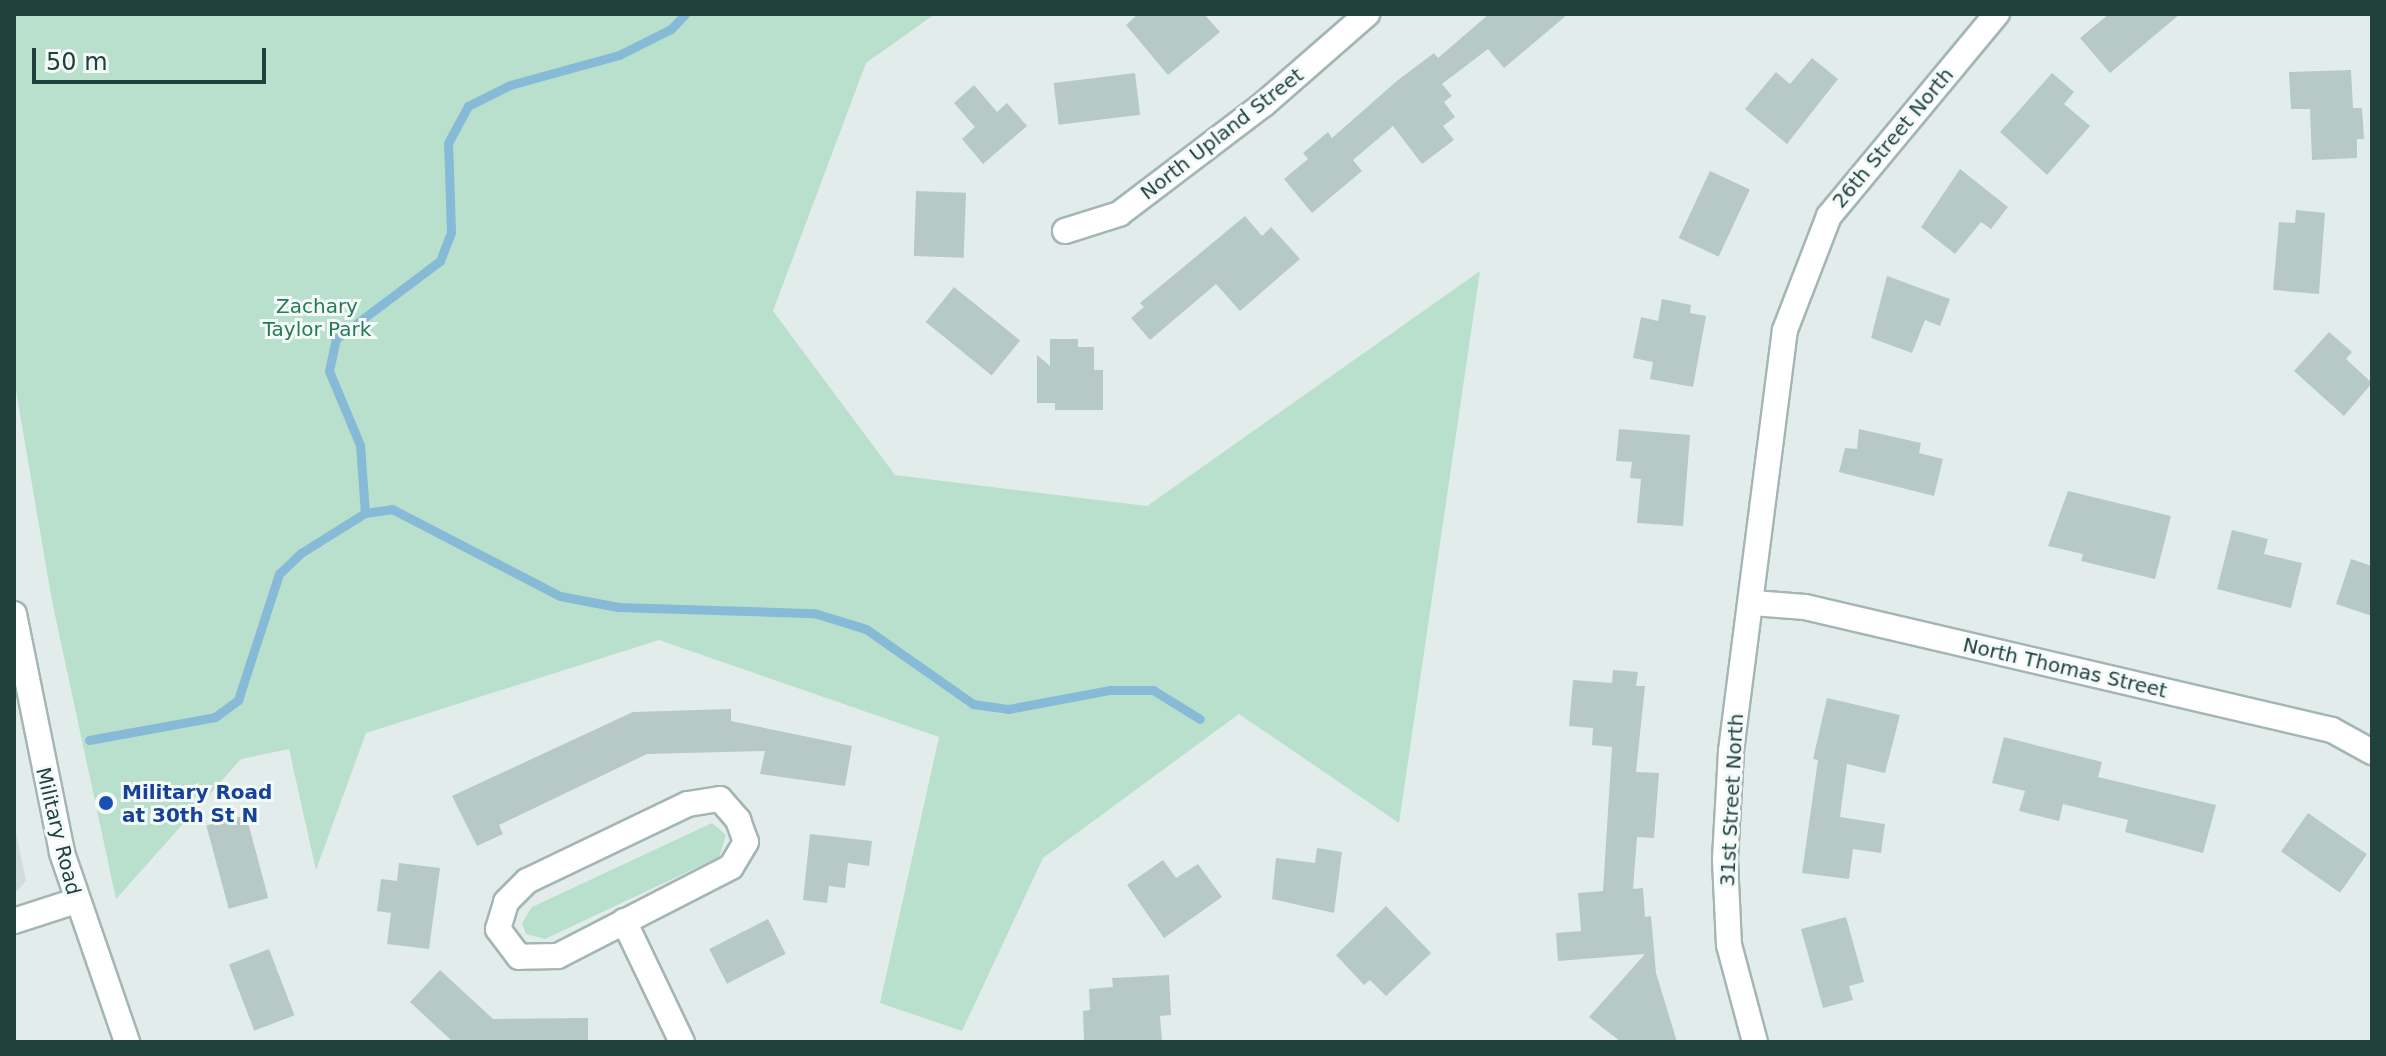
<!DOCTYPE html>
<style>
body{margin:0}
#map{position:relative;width:2386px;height:1056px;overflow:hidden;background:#e2edeb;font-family:"DejaVu Sans",sans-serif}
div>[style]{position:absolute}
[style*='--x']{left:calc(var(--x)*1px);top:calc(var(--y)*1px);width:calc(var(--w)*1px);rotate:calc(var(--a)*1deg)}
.built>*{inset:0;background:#d0ddda}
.green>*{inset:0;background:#b9e0cc}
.stream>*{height:9px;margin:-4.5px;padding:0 4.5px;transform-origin:4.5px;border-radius:4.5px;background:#86bad7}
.building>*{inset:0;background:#b7c9c5;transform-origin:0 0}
.roads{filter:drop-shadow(2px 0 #a4b6b4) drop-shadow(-2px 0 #a4b6b4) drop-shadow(0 2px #a4b6b4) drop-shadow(0 -2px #a4b6b4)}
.minor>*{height:24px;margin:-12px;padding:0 12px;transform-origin:12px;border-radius:12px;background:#fff}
.tertiary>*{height:24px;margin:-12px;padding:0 12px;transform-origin:12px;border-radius:12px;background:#fff}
.secondary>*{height:24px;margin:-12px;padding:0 12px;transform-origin:12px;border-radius:12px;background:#fff}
.dots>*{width:22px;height:22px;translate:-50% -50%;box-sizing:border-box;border:4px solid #f3faf8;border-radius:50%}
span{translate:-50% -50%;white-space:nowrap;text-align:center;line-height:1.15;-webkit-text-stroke:6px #f3faf8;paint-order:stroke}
.street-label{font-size:20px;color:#20403e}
.park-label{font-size:20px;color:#277a58}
.transit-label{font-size:20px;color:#164399;font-weight:700}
.left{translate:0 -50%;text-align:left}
.frame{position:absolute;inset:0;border:16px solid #20403e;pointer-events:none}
.scale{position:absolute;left:32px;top:48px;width:234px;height:36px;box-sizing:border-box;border:4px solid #20403e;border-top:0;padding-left:10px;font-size:24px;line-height:28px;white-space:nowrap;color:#20403e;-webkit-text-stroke:6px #f3faf8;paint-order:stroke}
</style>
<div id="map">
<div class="built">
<i style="clip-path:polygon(14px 823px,26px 881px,14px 894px)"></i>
</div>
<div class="green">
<i style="clip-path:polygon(14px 14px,935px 14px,866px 63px,773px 311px,895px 475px,1147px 506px,1480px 271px,1399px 823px,1239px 714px,1043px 858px,962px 1031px,880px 1003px,939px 737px,659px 640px,366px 733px,316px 870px,289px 749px,241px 759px,116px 899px,52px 601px,14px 379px)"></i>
<i style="clip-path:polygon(712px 823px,726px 835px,719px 857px,545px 939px,526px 934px,522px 923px,532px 907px)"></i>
</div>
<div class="stream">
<i style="--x:365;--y:513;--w:68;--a:-94.2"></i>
<i style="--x:360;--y:445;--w:80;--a:-112.7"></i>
<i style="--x:329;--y:371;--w:33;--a:-78"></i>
<i style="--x:336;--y:339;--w:130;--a:-36.9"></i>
<i style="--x:440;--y:261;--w:31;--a:-69"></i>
<i style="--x:451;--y:232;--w:89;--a:-91.9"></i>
<i style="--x:448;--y:143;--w:42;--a:-61.6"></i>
<i style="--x:468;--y:106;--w:47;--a:-26.6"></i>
<i style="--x:510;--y:85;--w:113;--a:-15.4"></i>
<i style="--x:619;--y:55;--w:58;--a:-26.6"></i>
<i style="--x:671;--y:29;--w:21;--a:-47"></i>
<i style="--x:89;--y:740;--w:128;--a:-10.3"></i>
<i style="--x:215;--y:717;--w:29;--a:-36"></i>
<i style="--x:238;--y:700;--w:133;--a:-72"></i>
<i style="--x:279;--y:574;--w:30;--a:-44"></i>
<i style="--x:301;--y:553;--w:75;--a:-32"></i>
<i style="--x:365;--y:513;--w:27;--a:-8"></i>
<i style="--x:392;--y:509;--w:189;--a:27.4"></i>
<i style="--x:560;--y:596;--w:59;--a:10.7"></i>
<i style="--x:618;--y:607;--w:196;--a:1.8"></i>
<i style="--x:814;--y:613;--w:54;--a:17.1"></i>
<i style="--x:866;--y:629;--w:131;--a:35"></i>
<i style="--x:973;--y:704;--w:35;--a:8"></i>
<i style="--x:1008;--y:709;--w:104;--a:-10.6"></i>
<i style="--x:1110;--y:690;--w:43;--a:0"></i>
<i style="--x:1153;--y:690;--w:55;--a:31.7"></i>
</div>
<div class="building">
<i style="clip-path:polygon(1138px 14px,1204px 14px,1220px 32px,1168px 75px,1126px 25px)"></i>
<i style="clip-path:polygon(1489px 14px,1568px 14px,1504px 68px,1488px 49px,1442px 84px,1452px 96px,1444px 102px,1455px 117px,1443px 126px,1454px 140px,1422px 164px,1393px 126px,1353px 160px,1362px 171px,1312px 213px,1284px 179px,1308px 159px,1303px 153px,1328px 132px,1332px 138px,1398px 80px,1434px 53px,1438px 58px)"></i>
<i style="clip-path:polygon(2109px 14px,2180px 14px,2110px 73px,2080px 38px)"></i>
<i style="clip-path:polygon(1812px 58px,1838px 79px,1787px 144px,1745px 109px,1776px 72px,1790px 84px)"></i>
<i style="clip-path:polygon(2351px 70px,2353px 108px,2362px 108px,2364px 139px,2357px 139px,2357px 158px,2312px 160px,2310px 109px,2291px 109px,2289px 72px)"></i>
<i style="left:1135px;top:73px;width:42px;height:82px;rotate:83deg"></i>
<i style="clip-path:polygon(2052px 73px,2074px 92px,2064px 104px,2090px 126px,2047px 175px,2000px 132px)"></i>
<i style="clip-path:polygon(974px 85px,997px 112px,1007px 103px,1027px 126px,983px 164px,962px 139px,975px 127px,954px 103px)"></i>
<i style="clip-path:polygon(1960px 169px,2008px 207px,1991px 229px,1981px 222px,1955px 254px,1921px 227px)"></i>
<i style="left:1710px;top:171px;width:44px;height:74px;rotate:25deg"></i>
<i style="left:916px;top:191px;width:50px;height:65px;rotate:2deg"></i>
<i style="clip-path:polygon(2296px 210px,2325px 213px,2319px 294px,2273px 290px,2279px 222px,2295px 223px)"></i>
<i style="clip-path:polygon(1245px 216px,1262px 236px,1271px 227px,1300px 259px,1240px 311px,1216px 284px,1150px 340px,1131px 318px,1144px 307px,1140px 303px)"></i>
<i style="clip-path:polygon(1887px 276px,1950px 299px,1940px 326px,1925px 320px,1912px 353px,1871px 338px)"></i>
<i style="left:954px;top:287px;width:85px;height:45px;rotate:39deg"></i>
<i style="clip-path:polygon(1662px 299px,1691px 305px,1690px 313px,1706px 316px,1693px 387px,1650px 379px,1653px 362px,1633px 358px,1641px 317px,1658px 321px)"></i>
<i style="clip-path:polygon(2329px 332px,2352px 352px,2346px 359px,2372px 383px,2344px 416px,2294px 371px)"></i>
<i style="clip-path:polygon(1050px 339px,1078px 339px,1078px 347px,1094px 347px,1094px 370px,1103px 370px,1103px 410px,1055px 410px,1055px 403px,1037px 403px,1037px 355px,1050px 366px)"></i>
<i style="clip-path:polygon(1619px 429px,1690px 435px,1683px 526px,1637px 523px,1641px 479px,1630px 478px,1632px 462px,1616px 461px)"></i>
<i style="clip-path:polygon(1859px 429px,1921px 443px,1919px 453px,1943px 459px,1934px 496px,1839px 472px,1845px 448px,1857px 449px)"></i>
<i style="clip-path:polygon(2068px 491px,2171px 516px,2155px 579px,2081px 561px,2083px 554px,2048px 546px)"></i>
<i style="clip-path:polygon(2232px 530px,2268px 539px,2264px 554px,2302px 563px,2291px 608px,2217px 589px)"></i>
<i style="clip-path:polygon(2351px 559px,2372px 566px,2372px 616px,2336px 604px)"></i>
<i style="clip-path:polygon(1613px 670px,1638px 672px,1636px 686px,1645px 686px,1636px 772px,1659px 773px,1654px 838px,1637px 837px,1633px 889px,1643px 888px,1645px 917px,1651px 916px,1656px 973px,1677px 1042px,1621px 1042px,1589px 1017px,1645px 954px,1558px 961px,1556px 933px,1581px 931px,1578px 893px,1603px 891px,1612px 747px,1592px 745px,1593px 728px,1569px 726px,1573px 680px,1612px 683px)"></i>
<i style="clip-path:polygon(1827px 698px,1900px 715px,1885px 773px,1847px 764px,1840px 817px,1885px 824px,1881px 853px,1853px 849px,1849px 879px,1802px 873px,1818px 760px,1813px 759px)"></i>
<i style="clip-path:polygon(731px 709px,731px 721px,852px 746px,845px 786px,760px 774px,765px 751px,647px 754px,499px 825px,503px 834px,477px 846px,452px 796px,633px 712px)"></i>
<i style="clip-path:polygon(2004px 737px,2102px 762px,2098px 777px,2216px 805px,2203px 853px,2125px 832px,2128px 820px,2063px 804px,2059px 821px,2019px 811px,2025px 791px,1992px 783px)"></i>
<i style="left:2308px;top:813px;width:72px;height:47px;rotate:35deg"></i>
<i style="left:246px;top:815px;width:86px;height:41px;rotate:75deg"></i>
<i style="clip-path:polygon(810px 834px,872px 841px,869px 866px,848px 863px,845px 888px,829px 886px,827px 903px,803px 900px)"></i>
<i style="clip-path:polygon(1317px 848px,1342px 852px,1334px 913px,1272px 899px,1276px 858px,1315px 863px)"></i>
<i style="clip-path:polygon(1163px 860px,1176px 878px,1198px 864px,1222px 897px,1164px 938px,1127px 885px)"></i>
<i style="clip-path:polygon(399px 863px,440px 868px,429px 949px,387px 944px,391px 913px,377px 911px,381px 879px,397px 881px)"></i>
<i style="clip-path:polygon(1386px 906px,1431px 953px,1386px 996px,1370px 980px,1364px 985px,1336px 955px)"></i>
<i style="clip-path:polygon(1846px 917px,1864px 982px,1849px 986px,1853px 1000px,1823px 1008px,1801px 929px)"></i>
<i style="left:768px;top:919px;width:39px;height:66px;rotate:63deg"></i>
<i style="left:269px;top:949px;width:71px;height:43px;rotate:69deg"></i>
<i style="clip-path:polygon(440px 970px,493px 1019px,588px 1018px,588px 1042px,453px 1042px,410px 1002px)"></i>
<i style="clip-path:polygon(1169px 975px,1171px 1015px,1160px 1016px,1162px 1042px,1084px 1042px,1083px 1011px,1090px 1010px,1089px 989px,1113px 987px,1112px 978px)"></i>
</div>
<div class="roads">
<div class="minor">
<i style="--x:1065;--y:231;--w:57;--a:-17.5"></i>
<i style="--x:1119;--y:214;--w:182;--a:-37.2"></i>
<i style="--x:1264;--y:104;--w:137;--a:-41.1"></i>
<i style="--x:1753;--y:603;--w:52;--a:4.4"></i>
<i style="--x:1805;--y:607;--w:541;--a:13.14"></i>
<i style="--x:2332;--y:730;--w:46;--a:28.8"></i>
<i style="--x:720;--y:799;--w:28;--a:49"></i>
<i style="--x:738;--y:820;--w:23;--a:70"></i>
<i style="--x:746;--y:842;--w:29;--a:121"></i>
<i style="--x:731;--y:867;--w:195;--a:152.8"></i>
<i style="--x:558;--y:956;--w:39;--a:179"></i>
<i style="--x:519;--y:957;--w:35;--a:-127"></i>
<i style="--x:498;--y:929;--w:28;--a:-73"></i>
<i style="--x:506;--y:902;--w:30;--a:-45"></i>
<i style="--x:527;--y:881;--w:178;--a:-25.6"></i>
<i style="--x:688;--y:804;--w:32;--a:-9"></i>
<i style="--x:14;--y:921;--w:65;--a:-17.9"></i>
<i style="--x:624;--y:921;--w:134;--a:64.4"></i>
</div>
<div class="tertiary">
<i style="--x:1755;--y:1042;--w:100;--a:-105"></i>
<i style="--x:1729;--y:945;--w:86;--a:-92.7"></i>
<i style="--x:1725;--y:859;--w:108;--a:-86.8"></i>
<i style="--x:1731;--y:751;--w:424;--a:-82.7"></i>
<i style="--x:1785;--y:330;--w:122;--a:-68.9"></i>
<i style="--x:1829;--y:216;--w:263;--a:-50.3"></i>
</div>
<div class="secondary">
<i style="--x:14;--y:614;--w:244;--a:78.6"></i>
<i style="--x:62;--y:853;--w:200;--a:71"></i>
</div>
</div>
<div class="dots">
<i style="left:106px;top:803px;background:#1a4fb4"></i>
</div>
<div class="street-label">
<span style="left:1222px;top:134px;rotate:-38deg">North Upland Street</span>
<span style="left:1893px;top:138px;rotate:-50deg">26th Street North</span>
<span style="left:2065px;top:668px;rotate:13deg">North Thomas Street</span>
<span style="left:1732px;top:800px;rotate:-87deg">31st Street North</span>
<span style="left:58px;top:831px;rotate:76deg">Military Road</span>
</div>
<div class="park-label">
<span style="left:317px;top:318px">Zachary<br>Taylor Park</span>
</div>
<div class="transit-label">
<span class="left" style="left:122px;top:804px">Military Road<br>at 30th St N</span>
</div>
<div class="frame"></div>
<div class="scale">50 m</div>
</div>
